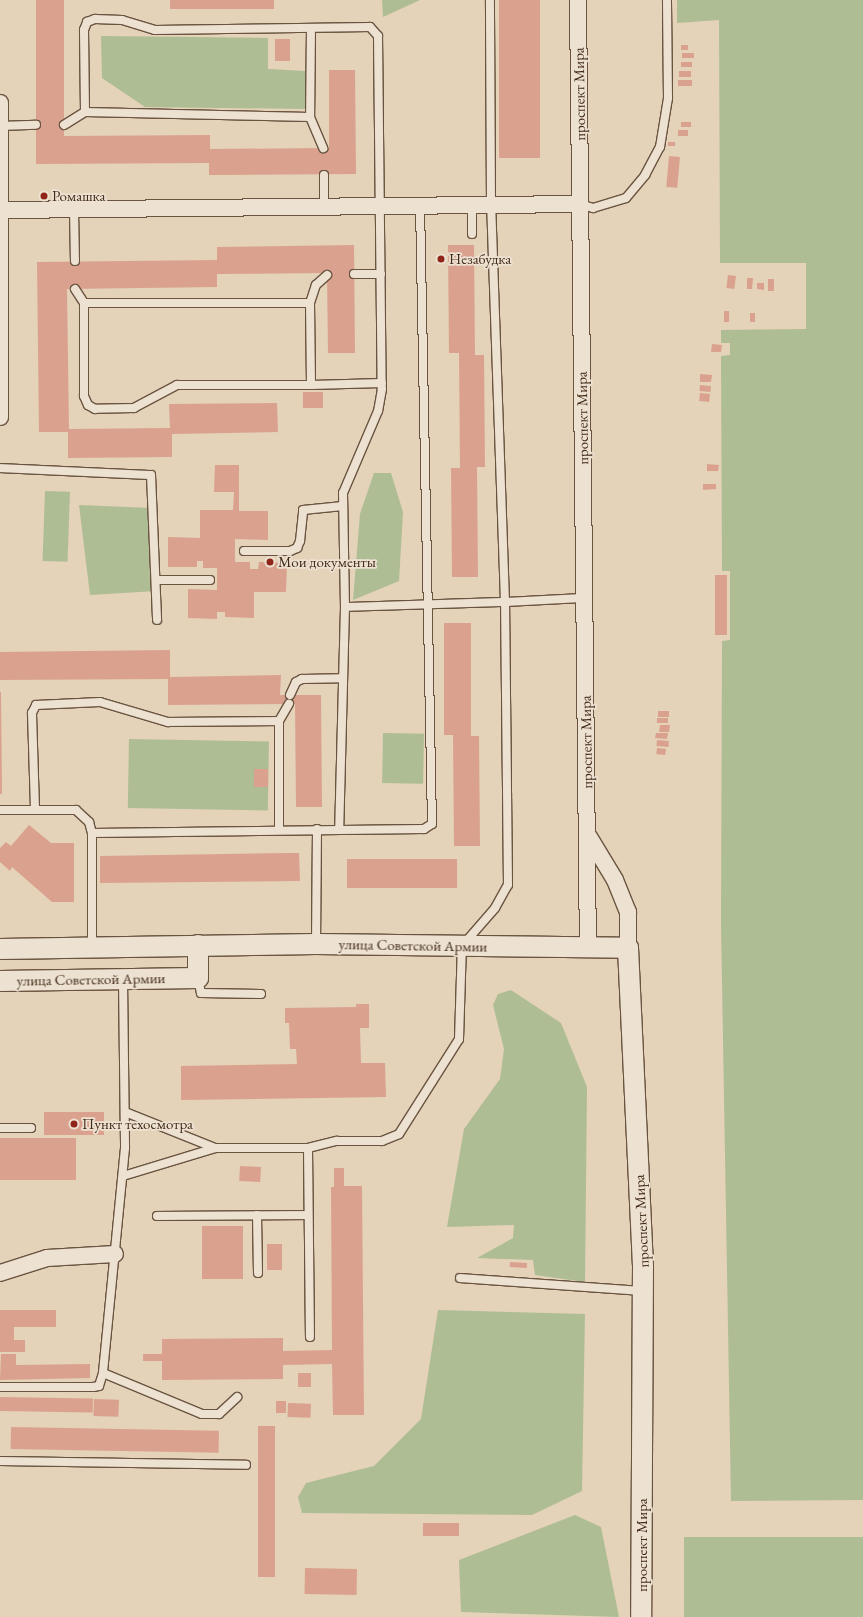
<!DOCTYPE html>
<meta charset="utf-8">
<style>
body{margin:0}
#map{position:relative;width:863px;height:1617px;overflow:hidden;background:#e4d2b9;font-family:"EB Garamond",serif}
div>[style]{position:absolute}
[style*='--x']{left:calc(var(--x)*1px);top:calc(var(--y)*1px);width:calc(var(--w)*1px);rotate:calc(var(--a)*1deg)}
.green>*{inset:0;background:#aebd94;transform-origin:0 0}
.building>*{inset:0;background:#daa28e;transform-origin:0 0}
.roads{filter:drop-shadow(1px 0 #6a5440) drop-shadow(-1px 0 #6a5440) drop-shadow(0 1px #6a5440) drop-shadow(0 -1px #6a5440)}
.service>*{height:8px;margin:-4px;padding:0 4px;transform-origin:4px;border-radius:4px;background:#ede2d2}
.minor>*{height:16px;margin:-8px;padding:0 8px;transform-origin:8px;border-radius:8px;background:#ede2d2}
.tertiary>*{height:20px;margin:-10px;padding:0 10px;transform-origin:10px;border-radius:10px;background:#ede2d2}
.dots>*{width:11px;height:11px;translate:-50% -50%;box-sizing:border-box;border:2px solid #ede2d2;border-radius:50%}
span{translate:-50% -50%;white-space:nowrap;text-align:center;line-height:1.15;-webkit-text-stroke:3.5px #ede2d2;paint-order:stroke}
.street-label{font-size:15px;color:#422a17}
.poi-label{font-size:15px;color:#422a17}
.left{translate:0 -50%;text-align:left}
</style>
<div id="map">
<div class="green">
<i style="clip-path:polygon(382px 0,420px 0,383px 17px)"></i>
<i style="clip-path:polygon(677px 0,863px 0,863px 1500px,731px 1501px,721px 924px,722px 641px,730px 640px,730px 571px,722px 571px,721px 356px,730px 355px,730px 343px,721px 343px,721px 330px,806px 329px,806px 263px,720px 263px,719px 20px,677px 23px)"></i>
<i style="clip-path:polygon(101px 36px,268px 38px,268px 69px,305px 71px,305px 109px,145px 107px,102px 78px)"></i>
<i style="clip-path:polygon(374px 473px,391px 473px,403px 512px,399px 581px,353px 600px,360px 514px)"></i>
<i style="left:45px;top:491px;width:25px;height:70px;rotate:2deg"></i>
<i style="clip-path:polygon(79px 505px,153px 508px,156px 591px,90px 595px)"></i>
<i style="left:383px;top:733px;width:41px;height:50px;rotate:1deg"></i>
<i style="left:129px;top:739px;width:140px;height:69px;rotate:1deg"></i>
<i style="clip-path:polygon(511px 990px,561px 1023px,587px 1087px,585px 1282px,535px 1275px,533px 1260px,477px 1258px,513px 1238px,514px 1225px,447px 1227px,464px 1129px,500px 1079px,504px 1049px,493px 1005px,498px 994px)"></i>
<i style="clip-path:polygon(438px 1310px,585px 1314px,582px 1491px,532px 1515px,302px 1513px,298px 1497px,306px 1483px,374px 1466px,421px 1419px)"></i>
<i style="clip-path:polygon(575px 1515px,601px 1527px,619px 1617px,461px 1612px,459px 1560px)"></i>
<i style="left:863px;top:1537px;width:80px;height:179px;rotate:90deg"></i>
</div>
<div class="building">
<i style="clip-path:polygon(36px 0,64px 0,64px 136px,210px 135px,210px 149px,329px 148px,329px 70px,355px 70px,356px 174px,209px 175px,209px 163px,36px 164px)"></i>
<i style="left:170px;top:0;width:104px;height:9px"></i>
<i style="left:499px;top:0;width:41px;height:158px"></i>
<i style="left:275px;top:39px;width:15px;height:22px"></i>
<i style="left:681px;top:45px;width:7px;height:5px"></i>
<i style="left:682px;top:53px;width:12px;height:5px"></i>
<i style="left:681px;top:62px;width:11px;height:5px"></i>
<i style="left:679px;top:71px;width:12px;height:6px"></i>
<i style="left:678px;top:80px;width:14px;height:6px"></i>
<i style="left:681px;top:122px;width:10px;height:5px"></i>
<i style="left:678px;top:130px;width:10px;height:6px"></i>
<i style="left:668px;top:142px;width:7px;height:4px"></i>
<i style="left:669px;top:156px;width:11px;height:31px;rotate:5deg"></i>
<i style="clip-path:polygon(354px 245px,355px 353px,328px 353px,327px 273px,217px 274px,217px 287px,67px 289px,69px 429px,170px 428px,169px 404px,277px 403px,278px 432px,172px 434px,172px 457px,68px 458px,68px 432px,39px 432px,37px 262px,217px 260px,217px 247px)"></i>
<i style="clip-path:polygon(448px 245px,474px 245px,475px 355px,484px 355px,485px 467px,477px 467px,478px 577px,452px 577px,451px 468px,460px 468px,459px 353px,449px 353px)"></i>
<i style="left:728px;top:275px;width:8px;height:13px;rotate:7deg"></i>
<i style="clip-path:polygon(747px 278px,753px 278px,752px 289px,747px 289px)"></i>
<i style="left:768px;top:279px;width:6px;height:12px"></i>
<i style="clip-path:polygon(757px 283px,764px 283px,764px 290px,757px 289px)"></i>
<i style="left:724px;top:311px;width:5px;height:11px"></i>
<i style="left:750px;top:313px;width:5px;height:9px"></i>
<i style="clip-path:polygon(712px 344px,722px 345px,721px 352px,711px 352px)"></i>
<i style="clip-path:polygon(700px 374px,712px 375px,711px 382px,700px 382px)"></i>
<i style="left:700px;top:385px;width:11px;height:6px;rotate:5deg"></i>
<i style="left:303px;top:392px;width:20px;height:16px"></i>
<i style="left:700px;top:393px;width:10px;height:8px;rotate:6deg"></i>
<i style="clip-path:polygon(707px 464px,719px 465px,718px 471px,707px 471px)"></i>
<i style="clip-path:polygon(215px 465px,239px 465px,239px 511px,268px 511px,268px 540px,235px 539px,235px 562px,250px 562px,250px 569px,258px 569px,259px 562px,287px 563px,286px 592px,254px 592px,254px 618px,225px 617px,225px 612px,217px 612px,217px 619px,188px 618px,188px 589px,217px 590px,217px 568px,203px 568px,203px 561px,197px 561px,197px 567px,168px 567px,168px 537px,200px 538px,200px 510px,233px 510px,234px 492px,214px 492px)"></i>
<i style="clip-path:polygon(703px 484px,716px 484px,716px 489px,703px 490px)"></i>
<i style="left:715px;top:575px;width:12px;height:60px"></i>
<i style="clip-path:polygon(444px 623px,471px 623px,471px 736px,479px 736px,480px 846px,454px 846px,453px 735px,444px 735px)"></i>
<i style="clip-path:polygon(170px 650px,170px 677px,281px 675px,280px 695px,321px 695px,322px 807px,296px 807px,295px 704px,168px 705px,168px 679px,0 680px,0 652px)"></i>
<i style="clip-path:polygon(0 692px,1px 692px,2px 794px,0 794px)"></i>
<i style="left:658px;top:711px;width:11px;height:6px"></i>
<i style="left:657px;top:718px;width:11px;height:5px"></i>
<i style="clip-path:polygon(660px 725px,670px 725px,669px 732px,659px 732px)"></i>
<i style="clip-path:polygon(656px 733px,668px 733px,667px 739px,655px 738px)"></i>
<i style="left:657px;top:740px;width:12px;height:6px;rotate:5deg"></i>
<i style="left:657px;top:748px;width:9px;height:6px;rotate:6deg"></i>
<i style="left:254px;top:769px;width:14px;height:18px"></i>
<i style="clip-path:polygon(29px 825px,51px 843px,74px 843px,74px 902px,52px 902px,12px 867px,10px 871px,0 862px,0 848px,6px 842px,11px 846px)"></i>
<i style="clip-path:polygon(286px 853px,299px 853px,300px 881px,100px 883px,100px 856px)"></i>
<i style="left:457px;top:859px;width:29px;height:110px;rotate:90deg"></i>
<i style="clip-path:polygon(356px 1004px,369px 1004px,369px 1028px,360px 1028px,361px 1063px,385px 1063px,386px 1097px,181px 1100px,181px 1066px,297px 1064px,296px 1049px,290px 1049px,289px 1023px,285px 1023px,285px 1008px,356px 1007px)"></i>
<i style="left:44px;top:1112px;width:60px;height:23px"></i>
<i style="left:0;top:1138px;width:76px;height:42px"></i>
<i style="left:240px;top:1166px;width:21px;height:15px;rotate:3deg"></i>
<i style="clip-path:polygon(334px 1168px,344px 1168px,344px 1186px,362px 1186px,364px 1415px,333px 1415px,332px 1364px,283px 1365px,283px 1379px,162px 1380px,162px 1361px,143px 1361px,143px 1354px,162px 1354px,162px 1339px,283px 1338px,283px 1351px,332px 1350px,331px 1187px,334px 1187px)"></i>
<i style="left:202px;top:1226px;width:41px;height:53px"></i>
<i style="left:267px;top:1244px;width:15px;height:26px"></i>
<i style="left:510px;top:1262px;width:17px;height:5px;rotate:3deg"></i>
<i style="clip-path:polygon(0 1310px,56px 1310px,56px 1327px,14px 1327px,14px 1340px,25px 1340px,25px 1352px,0 1352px)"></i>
<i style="clip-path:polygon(1px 1354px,16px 1354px,16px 1365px,90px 1364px,90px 1378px,0 1380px)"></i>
<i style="left:298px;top:1373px;width:13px;height:14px"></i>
<i style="left:0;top:1397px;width:93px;height:14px;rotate:1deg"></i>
<i style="left:94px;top:1399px;width:25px;height:17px;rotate:2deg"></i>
<i style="left:276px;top:1401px;width:10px;height:12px"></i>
<i style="left:288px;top:1403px;width:23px;height:14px;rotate:2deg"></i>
<i style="left:258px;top:1426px;width:17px;height:151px"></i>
<i style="left:11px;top:1427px;width:208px;height:22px;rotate:1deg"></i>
<i style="left:423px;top:1523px;width:36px;height:13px"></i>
<i style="left:305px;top:1568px;width:52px;height:26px;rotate:1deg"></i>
</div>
<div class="roads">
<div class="service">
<i style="--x:311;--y:28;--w:89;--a:90.6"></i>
<i style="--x:310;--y:117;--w:225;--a:-178.7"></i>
<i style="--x:85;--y:112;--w:82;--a:-90.7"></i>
<i style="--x:84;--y:30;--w:9;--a:-69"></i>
<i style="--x:87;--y:22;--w:9;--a:-21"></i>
<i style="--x:95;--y:19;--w:27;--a:2"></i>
<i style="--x:122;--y:20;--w:34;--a:17"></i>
<i style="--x:155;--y:30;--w:215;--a:-0.8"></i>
<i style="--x:370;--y:27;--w:12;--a:48"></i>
<i style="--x:378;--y:36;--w:353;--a:89.4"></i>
<i style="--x:382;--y:389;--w:22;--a:100"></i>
<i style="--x:378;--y:411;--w:89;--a:113.1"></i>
<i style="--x:343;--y:493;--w:114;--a:89"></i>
<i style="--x:345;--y:607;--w:222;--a:91.5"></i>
<i style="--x:310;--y:117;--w:34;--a:67"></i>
<i style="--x:64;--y:125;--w:25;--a:-32"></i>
<i style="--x:0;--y:126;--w:36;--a:-2"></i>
<i style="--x:580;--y:204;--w:14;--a:17"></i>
<i style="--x:593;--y:208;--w:34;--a:-17"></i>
<i style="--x:626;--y:198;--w:30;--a:-50"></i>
<i style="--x:645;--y:175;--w:32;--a:-62"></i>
<i style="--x:660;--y:147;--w:50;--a:-80.7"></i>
<i style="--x:668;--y:98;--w:98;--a:-90.6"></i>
<i style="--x:472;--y:205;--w:29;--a:90"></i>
<i style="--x:324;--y:207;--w:32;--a:-90"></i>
<i style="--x:74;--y:210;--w:51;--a:88.9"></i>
<i style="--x:354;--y:274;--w:27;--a:0"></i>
<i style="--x:75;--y:289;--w:17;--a:57"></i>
<i style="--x:310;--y:303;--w:19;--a:-72"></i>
<i style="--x:316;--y:285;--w:15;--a:-42"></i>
<i style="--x:311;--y:385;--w:134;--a:180"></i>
<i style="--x:177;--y:385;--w:49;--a:151.9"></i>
<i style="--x:134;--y:408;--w:39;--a:179"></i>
<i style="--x:95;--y:409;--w:8;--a:-150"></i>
<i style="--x:88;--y:405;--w:10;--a:-114"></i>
<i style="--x:84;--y:396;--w:93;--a:-90"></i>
<i style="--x:84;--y:303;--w:226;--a:0"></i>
<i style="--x:310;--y:303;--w:82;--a:89.3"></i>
<i style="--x:311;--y:385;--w:71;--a:-1.6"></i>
<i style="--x:0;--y:468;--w:151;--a:2.7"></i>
<i style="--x:151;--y:475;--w:145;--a:87.6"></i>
<i style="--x:244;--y:551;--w:46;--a:0"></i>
<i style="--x:290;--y:551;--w:8;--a:-23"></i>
<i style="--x:297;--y:548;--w:8;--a:-67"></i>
<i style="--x:300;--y:541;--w:31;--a:-84"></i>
<i style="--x:303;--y:510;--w:40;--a:-5.7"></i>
<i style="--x:156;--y:580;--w:54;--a:0"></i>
<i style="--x:345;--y:607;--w:160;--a:-1.8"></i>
<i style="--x:505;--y:602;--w:398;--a:-92"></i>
<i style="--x:491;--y:204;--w:204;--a:-90.3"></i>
<i style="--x:290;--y:695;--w:14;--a:-65"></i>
<i style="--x:296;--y:682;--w:7;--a:-27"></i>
<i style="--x:302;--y:679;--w:39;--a:-1"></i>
<i style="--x:279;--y:721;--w:20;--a:-60"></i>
<i style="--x:35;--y:809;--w:96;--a:-91.8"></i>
<i style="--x:32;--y:713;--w:9;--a:-63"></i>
<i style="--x:36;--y:705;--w:64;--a:-2.7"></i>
<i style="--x:100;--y:702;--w:71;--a:16.4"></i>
<i style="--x:168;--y:722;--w:111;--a:-0.5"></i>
<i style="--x:279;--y:721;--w:108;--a:90"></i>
<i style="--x:0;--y:810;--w:76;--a:0"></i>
<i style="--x:76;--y:810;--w:18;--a:43"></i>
<i style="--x:89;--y:822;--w:11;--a:75"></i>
<i style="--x:92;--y:833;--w:332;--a:-0.7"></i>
<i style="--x:424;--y:829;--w:9;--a:-32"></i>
<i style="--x:432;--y:824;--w:618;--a:-91.11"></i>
<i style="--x:92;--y:833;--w:113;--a:90"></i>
<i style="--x:316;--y:944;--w:115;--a:-89.5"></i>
<i style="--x:198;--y:978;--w:15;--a:79"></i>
<i style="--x:201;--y:993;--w:60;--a:1"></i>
<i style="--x:123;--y:980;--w:168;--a:89.3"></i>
<i style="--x:125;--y:1148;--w:226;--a:95.6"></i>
<i style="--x:103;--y:1373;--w:107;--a:22.5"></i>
<i style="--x:202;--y:1414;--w:17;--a:0"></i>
<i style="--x:219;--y:1414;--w:25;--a:-43"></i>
<i style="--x:125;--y:1112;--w:97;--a:21.8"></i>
<i style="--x:215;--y:1148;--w:93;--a:0"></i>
<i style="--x:308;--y:1148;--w:30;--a:-14"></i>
<i style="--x:337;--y:1141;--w:45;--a:0"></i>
<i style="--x:382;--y:1141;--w:18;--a:-22"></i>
<i style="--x:399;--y:1134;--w:112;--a:-57.7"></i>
<i style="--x:459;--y:1039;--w:93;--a:-88.2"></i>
<i style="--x:462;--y:946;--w:50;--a:-49"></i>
<i style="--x:495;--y:908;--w:26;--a:-61"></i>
<i style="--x:508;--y:885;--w:283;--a:-90.6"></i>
<i style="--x:505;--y:602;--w:78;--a:-2.9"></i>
<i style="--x:0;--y:1128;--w:31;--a:0"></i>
<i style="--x:308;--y:1148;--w:189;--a:89.4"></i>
<i style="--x:123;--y:1176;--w:96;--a:-16.9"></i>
<i style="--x:257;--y:1215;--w:58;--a:89"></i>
<i style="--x:157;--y:1216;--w:151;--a:-0.4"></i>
<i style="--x:460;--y:1278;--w:182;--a:4.1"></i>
<i style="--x:0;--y:1387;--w:93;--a:0"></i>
<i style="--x:93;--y:1387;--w:6;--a:-9"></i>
<i style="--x:99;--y:1386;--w:14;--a:-73"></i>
<i style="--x:0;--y:1461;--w:246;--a:0.9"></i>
</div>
<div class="minor">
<i style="--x:578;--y:0;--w:948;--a:89.4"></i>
<i style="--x:0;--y:103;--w:314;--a:90"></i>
<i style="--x:1;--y:210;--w:579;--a:-0.59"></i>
<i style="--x:589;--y:837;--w:50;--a:58.8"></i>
<i style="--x:615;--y:880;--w:35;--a:68"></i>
<i style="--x:628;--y:912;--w:36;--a:90"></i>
<i style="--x:0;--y:1273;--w:49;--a:-17.7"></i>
<i style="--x:47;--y:1258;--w:68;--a:-3.4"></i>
</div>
<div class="tertiary">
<i style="--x:0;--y:949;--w:316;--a:-0.9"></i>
<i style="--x:316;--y:944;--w:312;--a:0.7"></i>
<i style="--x:628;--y:948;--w:318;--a:87.3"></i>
<i style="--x:643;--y:1266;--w:351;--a:90.3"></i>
<i style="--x:0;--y:981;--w:198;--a:-0.9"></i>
<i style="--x:198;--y:978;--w:33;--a:-90"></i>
</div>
</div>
<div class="dots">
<i style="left:44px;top:196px;background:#8f2418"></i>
<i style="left:441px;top:259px;background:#8f2418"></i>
<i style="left:270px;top:562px;background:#8f2418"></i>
<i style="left:74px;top:1124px;background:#8f2418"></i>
</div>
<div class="street-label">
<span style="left:579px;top:94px;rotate:-91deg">проспект Мира</span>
<span style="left:582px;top:418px;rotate:-91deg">проспект Мира</span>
<span style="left:586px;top:742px;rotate:-91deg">проспект Мира</span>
<span style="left:413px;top:945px;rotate:1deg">улица Советской Армии</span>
<span style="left:91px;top:979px;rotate:-1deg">улица Советской Армии</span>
<span style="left:641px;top:1221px;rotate:-93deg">проспект Мира</span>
<span style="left:642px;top:1545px;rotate:-90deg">проспект Мира</span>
</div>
<div class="poi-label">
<span class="left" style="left:52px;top:196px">Ромашка</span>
<span class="left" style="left:449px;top:259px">Незабудка</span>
<span class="left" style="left:278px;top:562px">Мои документы</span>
<span class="left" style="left:82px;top:1124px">Пункт техосмотра</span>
</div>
</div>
